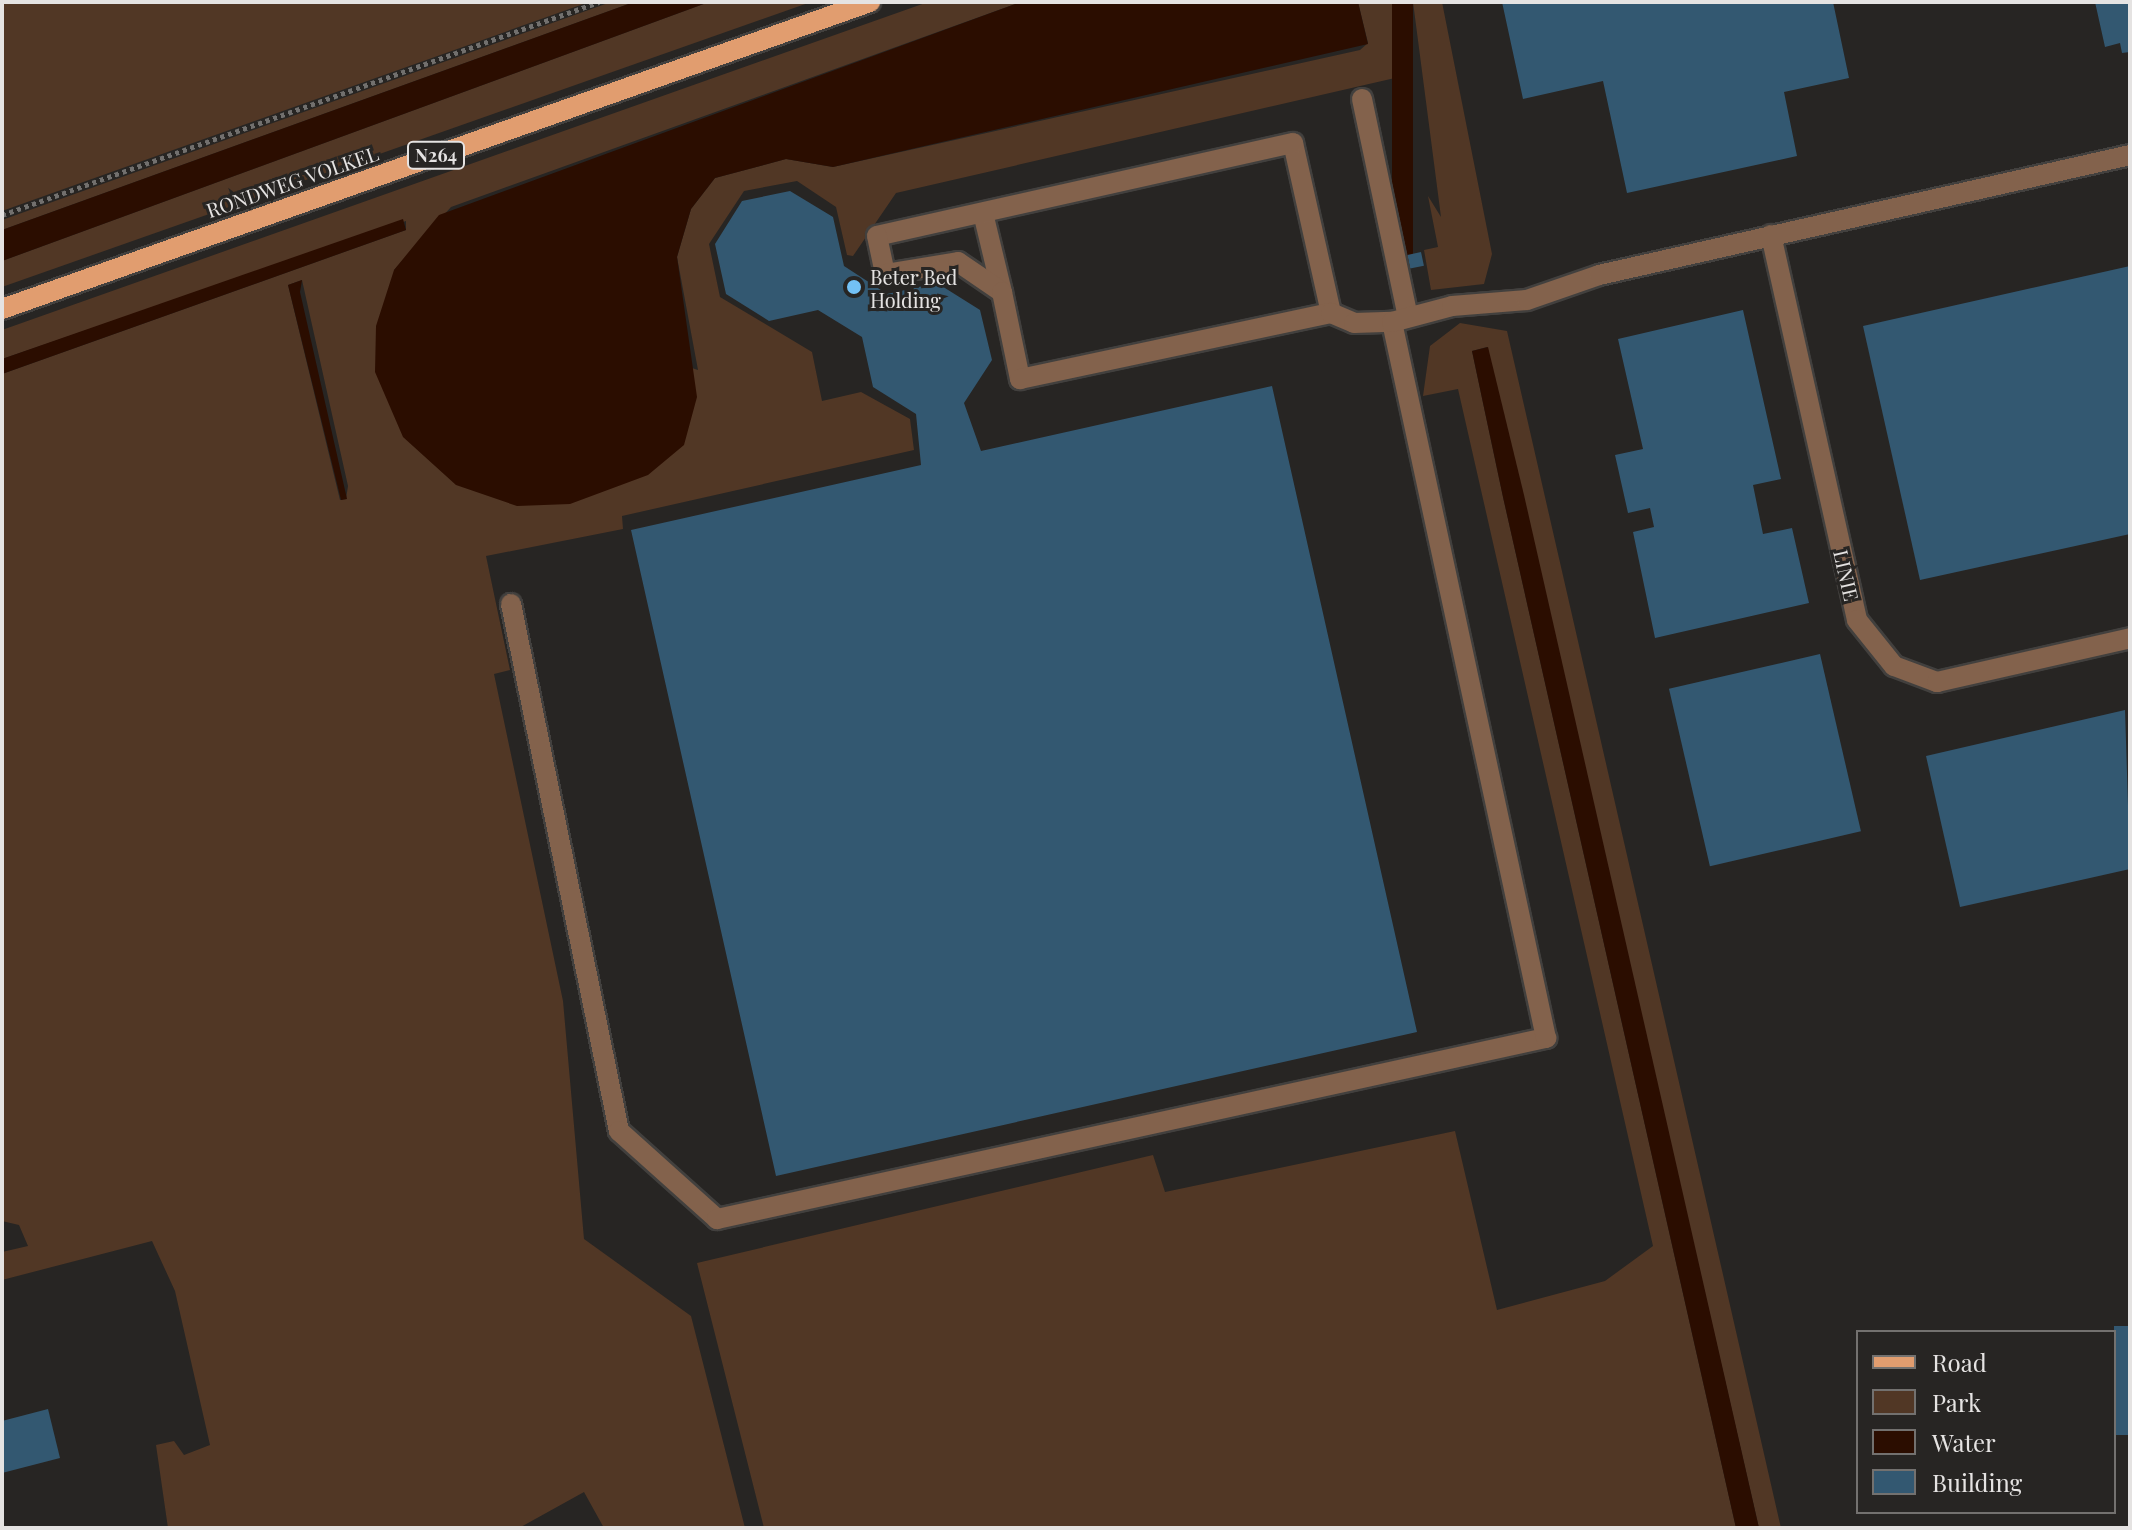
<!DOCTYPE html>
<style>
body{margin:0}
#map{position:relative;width:2132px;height:1530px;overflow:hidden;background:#272523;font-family:"Playfair Display",serif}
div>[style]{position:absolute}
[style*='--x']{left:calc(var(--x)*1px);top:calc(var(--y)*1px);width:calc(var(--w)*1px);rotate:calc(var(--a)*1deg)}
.green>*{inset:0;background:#513725}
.water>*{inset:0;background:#2b0d00;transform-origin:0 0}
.building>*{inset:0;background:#335871;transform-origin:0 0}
.path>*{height:5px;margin-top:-2.5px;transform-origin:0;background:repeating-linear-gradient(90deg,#72706e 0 4px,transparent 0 8px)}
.roads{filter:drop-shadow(2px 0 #42403e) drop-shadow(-2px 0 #42403e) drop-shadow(0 2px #42403e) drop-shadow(0 -2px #42403e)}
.lane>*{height:20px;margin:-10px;padding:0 10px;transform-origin:10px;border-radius:10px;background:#83624c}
.street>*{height:20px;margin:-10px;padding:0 10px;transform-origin:10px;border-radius:10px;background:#83624c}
.primary>*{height:20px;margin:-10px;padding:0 10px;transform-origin:10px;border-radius:10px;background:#e19d6f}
.dots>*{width:22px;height:22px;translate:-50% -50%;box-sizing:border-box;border:4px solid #272523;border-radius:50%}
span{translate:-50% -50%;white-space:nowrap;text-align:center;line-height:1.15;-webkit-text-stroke:6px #272523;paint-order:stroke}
.shield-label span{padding:2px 6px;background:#272523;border:2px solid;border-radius:6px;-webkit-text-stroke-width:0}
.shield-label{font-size:18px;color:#e5e3e2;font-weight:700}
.street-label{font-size:20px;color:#e5e3e2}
.poi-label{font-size:20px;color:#e5e3e2}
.left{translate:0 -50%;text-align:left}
.frame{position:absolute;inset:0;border:4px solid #e5e3e2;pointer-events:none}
.legend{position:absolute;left:1856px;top:1330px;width:260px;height:184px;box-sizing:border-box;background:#272523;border:2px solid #73716f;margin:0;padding:10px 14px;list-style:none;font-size:24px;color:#e5e3e2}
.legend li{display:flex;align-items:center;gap:16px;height:40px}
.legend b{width:40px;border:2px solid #73716f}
</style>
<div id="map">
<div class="green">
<i style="clip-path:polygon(2px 2px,589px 2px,2px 211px)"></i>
<i style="clip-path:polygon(611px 2px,634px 2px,2px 230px,2px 220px)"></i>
<i style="clip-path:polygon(709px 2px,811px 2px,2px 287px,2px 261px)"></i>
<i style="clip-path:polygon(evenodd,928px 2px,1021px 2px,451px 207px,394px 270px,698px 370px,677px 257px,691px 209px,715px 178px,786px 159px,833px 167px,1360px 50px,1368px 43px,1358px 2px,1392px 2px,1408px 75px,896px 193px,853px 256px,847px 255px,836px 207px,797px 181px,744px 191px,709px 244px,720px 297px,812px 352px,822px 401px,861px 392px,910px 419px,914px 450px,622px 516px,623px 529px,486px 556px,510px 670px,494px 674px,563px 1001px,584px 1239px,691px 1316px,745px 1528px,604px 1528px,584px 1492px,519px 1528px,168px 1528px,156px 1445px,174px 1441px,184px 1455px,210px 1445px,175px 1291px,152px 1241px,2px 1280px,2px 1252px,28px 1246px,19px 1225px,2px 1221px,2px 374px,406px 230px,406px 221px,2px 359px,2px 330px,928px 2px,302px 280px,348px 486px,346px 499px,340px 500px,288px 285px,302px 280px)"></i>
<i style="clip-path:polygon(1413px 2px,1442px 2px,1492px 254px,1484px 284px,1431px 290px,1424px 250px,1438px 247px,1428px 196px,1441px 217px)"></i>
<i style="clip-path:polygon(1460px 323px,1507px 331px,1781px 1528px,1759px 1528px,1487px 347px,1472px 351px,1503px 497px,1736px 1528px,764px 1528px,697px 1263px,1153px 1155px,1165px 1192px,1455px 1131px,1497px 1310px,1605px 1281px,1653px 1246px,1458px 389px,1423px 396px,1430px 346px)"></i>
</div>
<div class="water">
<i style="clip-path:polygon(634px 2px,709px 2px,2px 261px,2px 230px)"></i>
<i style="clip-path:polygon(1021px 2px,1358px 2px,1368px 44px,833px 167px,786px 159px,715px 178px,691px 209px,677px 257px,697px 397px,684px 445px,648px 475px,570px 504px,517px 506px,456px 485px,403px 437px,375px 372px,376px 326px,394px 270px,439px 215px)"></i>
<i style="left:1392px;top:2px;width:21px;height:259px"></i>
<i style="clip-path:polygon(403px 219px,406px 230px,2px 374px,2px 359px)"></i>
<i style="clip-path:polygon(302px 280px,300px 292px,347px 499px,341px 500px,288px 285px)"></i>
<i style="clip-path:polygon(1488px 347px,1524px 495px,1759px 1528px,1736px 1528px,1503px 497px,1472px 351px)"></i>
</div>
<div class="building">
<i style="clip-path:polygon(1502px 2px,1833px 2px,1849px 78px,1784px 92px,1797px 156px,1627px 193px,1603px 81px,1523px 99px)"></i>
<i style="clip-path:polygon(2095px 2px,2130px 2px,2130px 52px,2122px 53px,2120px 43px,2105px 47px)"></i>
<i style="clip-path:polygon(790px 191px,833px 217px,844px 266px,887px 294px,937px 283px,980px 310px,992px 360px,964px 403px,981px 451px,1272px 386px,1417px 1032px,776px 1176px,631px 530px,921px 465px,916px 414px,873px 387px,862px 337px,818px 310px,769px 321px,726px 294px,715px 244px,742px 201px)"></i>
<i style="left:1421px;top:252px;width:14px;height:14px;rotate:78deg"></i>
<i style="clip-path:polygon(2130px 266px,2130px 534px,1920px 580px,1863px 326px)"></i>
<i style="clip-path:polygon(1743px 310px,1781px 479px,1753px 485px,1763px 534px,1792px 528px,1809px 603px,1655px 638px,1633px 532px,1654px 527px,1650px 508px,1628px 513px,1615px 455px,1643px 449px,1618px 339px)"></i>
<i style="left:1820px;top:654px;width:182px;height:155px;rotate:77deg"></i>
<i style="clip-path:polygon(2125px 710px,2130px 869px,1960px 907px,1926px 756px)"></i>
<i style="left:2130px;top:1326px;width:109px;height:16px;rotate:90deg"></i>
<i style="clip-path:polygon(48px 1409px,60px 1458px,2px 1473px,2px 1421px)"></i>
</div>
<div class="path">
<i style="--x:2;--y:215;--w:634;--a:-19.64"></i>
</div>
<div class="roads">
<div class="lane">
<i style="--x:1362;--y:99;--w:223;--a:78.1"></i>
<i style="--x:983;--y:213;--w:81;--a:76.5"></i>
<i style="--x:1331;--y:313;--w:174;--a:-102.6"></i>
<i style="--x:1293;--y:143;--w:426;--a:167.4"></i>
<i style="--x:877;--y:236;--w:39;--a:78"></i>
<i style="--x:885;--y:274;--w:74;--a:-9.3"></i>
<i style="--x:958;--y:262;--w:53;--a:34.3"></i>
<i style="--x:1002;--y:292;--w:89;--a:78.3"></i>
<i style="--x:1020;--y:379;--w:318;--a:-12"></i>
<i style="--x:1331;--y:313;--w:25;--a:23"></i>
<i style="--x:1354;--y:323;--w:38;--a:-2"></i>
<i style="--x:511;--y:604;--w:538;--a:78.42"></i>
<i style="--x:619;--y:1131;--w:132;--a:41.9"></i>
<i style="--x:717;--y:1219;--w:849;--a:-12.32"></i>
<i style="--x:1546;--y:1038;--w:732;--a:-102.14"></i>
<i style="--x:1392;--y:322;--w:62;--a:-14.9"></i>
</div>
<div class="street">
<i style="--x:1771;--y:235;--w:394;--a:77.4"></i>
<i style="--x:1857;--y:620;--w:59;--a:51.2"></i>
<i style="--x:1894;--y:666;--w:46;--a:20.4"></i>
<i style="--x:1937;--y:682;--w:198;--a:-12.8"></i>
<i style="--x:1452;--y:306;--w:75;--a:-4.6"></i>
<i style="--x:1527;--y:300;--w:76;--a:-19.1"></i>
<i style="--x:1599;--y:275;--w:544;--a:-12.73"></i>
</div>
<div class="primary">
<i style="--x:2;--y:309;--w:921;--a:-19.48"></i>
</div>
</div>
<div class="dots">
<i style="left:854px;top:287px;background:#73c1f5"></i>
</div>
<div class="shield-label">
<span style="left:436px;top:155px">N264</span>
</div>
<div class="street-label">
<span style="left:292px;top:181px;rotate:-19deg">RONDWEG VOLKEL</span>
<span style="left:1847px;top:575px;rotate:77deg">LINIE</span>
</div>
<div class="poi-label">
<span class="left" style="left:870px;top:288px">Beter Bed<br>Holding</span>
</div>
<div class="frame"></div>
<ul class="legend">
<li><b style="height:10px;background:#e19d6f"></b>Road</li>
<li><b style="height:22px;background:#513725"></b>Park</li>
<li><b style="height:22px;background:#2b0d00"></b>Water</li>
<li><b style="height:22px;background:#335871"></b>Building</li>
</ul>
</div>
